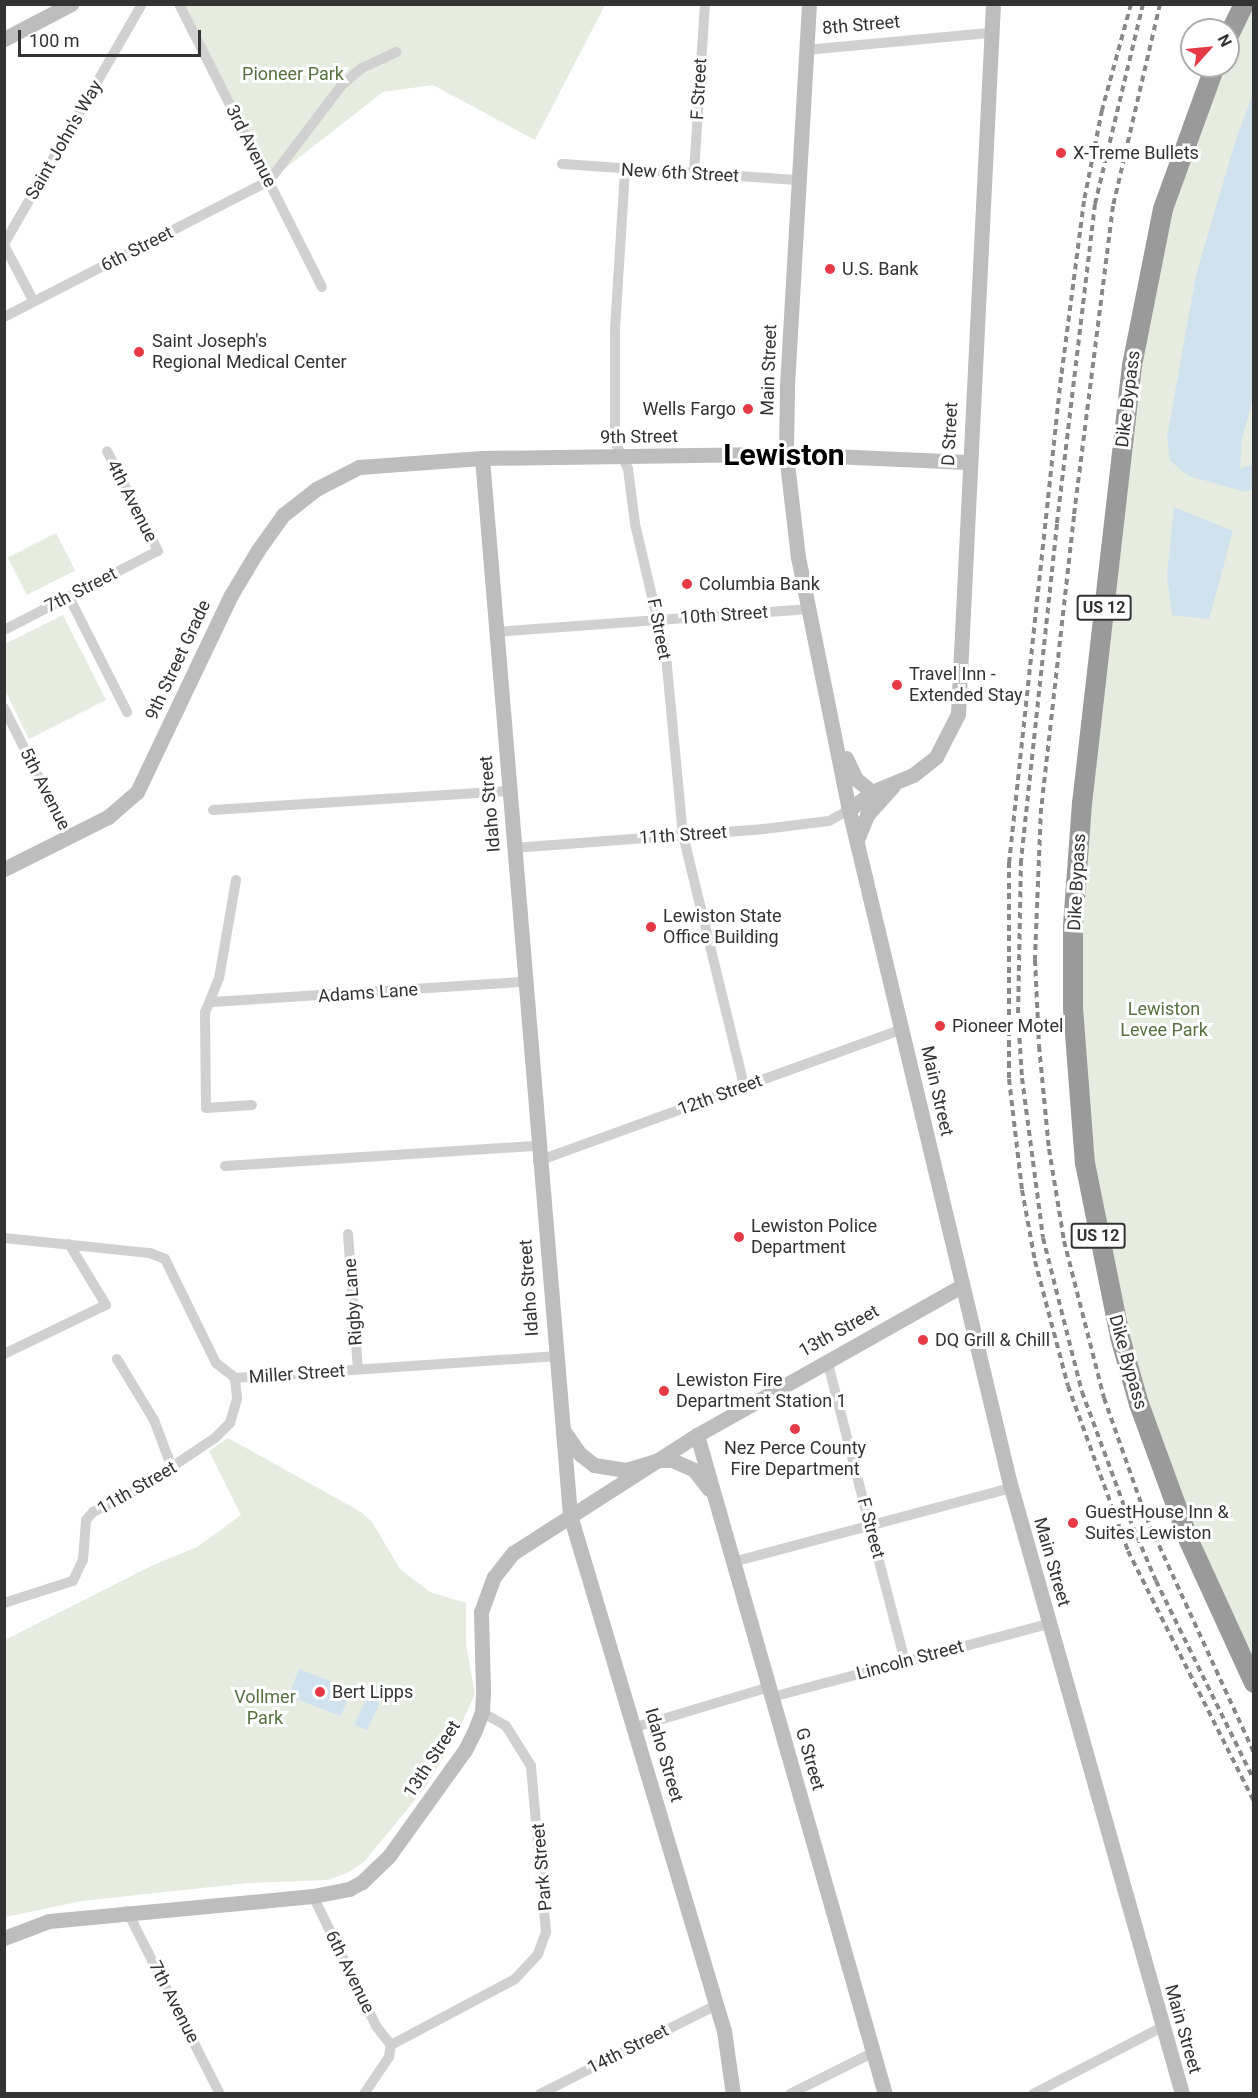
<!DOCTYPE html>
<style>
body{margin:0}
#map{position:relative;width:1258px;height:2098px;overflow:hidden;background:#fff;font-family:Roboto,sans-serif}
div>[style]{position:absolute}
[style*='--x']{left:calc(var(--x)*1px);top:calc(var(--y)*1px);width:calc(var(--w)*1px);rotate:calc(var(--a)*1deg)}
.green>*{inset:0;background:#e6ecdf;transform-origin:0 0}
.water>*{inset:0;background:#cfe2ee;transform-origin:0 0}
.street>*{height:10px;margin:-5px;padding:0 5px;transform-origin:5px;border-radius:5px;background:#d0d0d0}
.secondary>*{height:15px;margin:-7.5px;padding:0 7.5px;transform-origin:7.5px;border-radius:7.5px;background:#bdbdbd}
.highway>*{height:20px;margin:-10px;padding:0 10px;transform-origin:10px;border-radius:10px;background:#9a9a9a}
.rail>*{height:4px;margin-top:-2px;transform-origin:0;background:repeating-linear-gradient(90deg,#888 0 6px,transparent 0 10.5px)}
.dots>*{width:16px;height:16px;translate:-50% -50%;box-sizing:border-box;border:3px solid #fff;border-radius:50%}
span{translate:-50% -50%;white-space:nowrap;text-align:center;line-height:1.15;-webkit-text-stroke:6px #fff;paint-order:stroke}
.shield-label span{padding:2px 4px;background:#fff;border:2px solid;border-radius:4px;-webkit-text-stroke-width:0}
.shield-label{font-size:16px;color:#333;font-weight:700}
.street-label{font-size:18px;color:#333}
.park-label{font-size:18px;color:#56703f}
.poi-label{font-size:18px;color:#333}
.left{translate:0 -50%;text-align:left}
.right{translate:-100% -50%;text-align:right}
.town-label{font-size:30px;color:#000;font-weight:700}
.frame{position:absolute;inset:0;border:6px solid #333;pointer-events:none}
.north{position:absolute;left:1180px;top:18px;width:60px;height:60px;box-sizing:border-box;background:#fff;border:2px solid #adadad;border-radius:50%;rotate:63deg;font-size:16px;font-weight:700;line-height:24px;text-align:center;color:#333}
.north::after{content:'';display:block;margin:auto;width:21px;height:27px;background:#e63946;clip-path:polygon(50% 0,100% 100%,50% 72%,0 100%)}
.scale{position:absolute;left:18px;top:30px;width:183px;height:27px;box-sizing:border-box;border:3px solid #333;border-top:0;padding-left:8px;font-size:18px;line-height:21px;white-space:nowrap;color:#333;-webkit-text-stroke:4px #fff;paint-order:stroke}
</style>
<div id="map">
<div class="green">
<i style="clip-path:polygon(179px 5px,605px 5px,535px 140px,433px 85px,383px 92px,269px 181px)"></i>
<i style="clip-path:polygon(1245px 5px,1253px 5px,1253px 1683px,1198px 1560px,1113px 1308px,1073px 1008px,1132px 365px,1197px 107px,1215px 66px,1228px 66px,1228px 37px)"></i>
<i style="left:56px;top:533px;width:42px;height:54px;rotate:63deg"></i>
<i style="clip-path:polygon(63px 615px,106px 700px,29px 739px,5px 690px,5px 644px)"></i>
<i style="clip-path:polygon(228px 1438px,361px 1512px,372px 1522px,400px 1569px,430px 1592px,466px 1603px,466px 1644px,475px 1694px,453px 1742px,424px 1789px,364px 1862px,347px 1873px,328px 1880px,248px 1883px,82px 1901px,5px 1917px,5px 1640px,153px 1565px,197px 1547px,241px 1515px,209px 1451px)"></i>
</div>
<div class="water">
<i style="clip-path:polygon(1253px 94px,1254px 395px,1242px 439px,1240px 469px,1253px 464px,1254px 488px,1246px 492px,1189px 476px,1170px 461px,1167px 437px,1196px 275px,1236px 139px)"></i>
<i style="clip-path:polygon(1174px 507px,1233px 531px,1209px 619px,1172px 615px,1167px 576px)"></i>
<i style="left:299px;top:1669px;width:56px;height:29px;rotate:21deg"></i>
<i style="left:367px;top:1697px;width:14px;height:30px;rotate:25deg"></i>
</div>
<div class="street">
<i style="--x:179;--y:4;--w:317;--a:63.2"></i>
<i style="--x:806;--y:50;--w:186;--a:-5.3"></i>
<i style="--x:562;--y:164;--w:237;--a:3.9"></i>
<i style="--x:625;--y:170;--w:160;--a:93.6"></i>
<i style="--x:615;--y:330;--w:112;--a:90"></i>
<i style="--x:615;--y:442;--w:30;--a:64"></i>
<i style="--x:628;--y:469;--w:55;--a:82.7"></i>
<i style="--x:635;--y:524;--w:136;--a:76.8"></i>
<i style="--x:666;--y:656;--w:180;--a:84.6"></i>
<i style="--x:683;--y:835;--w:258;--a:76.3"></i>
<i style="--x:694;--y:173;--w:169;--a:-86.3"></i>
<i style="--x:4;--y:244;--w:277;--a:-60.1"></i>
<i style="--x:4;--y:245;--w:64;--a:62.2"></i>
<i style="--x:4;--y:317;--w:298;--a:-27.2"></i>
<i style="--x:269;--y:181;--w:119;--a:-52.8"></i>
<i style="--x:341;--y:86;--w:28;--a:-41"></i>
<i style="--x:362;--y:68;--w:38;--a:-25"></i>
<i style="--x:69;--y:597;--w:129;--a:63.2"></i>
<i style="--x:4;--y:630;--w:173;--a:-27.2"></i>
<i style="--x:158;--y:551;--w:112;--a:-117"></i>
<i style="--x:495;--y:632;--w:315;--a:-4.2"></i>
<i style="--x:4;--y:708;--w:144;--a:63.3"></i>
<i style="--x:213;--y:810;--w:296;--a:-3.7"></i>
<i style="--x:513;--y:848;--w:252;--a:-4.3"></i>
<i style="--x:764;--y:829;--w:65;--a:-7"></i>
<i style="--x:829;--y:821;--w:23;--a:-29"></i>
<i style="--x:236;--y:880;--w:99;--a:99.8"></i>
<i style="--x:219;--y:978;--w:37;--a:112"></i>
<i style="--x:205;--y:1012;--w:96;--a:89.4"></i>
<i style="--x:206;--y:1108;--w:46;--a:-3.7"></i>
<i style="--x:212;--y:1002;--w:313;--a:-3.7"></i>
<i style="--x:538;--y:1161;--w:388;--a:-19.9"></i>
<i style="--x:225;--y:1166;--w:313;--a:-3.7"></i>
<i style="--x:348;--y:1234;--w:135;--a:85.8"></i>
<i style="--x:4;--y:1238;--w:147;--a:5.9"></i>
<i style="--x:150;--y:1253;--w:16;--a:22"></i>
<i style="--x:165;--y:1259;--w:116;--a:63.9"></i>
<i style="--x:216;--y:1363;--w:24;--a:38"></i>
<i style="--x:235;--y:1378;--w:320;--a:-3.9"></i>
<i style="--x:4;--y:1354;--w:113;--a:-25.7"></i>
<i style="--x:106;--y:1305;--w:71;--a:-121.2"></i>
<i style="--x:117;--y:1359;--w:71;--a:58.8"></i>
<i style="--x:154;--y:1420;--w:51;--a:69.4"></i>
<i style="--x:827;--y:1360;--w:311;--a:75.5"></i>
<i style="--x:733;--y:1562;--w:288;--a:-14.9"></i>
<i style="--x:4;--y:1603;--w:72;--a:-17.7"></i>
<i style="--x:73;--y:1581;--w:23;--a:-65"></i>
<i style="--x:83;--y:1560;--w:40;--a:-85.7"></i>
<i style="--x:86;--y:1520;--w:11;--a:-49"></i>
<i style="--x:93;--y:1512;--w:55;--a:-27"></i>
<i style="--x:142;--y:1487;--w:88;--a:-33.9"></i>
<i style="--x:215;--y:1438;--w:21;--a:-45"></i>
<i style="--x:230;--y:1423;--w:26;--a:-74"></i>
<i style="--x:237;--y:1398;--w:20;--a:-96"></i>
<i style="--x:772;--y:1697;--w:286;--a:-14.8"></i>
<i style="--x:636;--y:1727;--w:139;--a:-16.7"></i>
<i style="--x:313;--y:1896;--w:144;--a:64.1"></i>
<i style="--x:376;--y:2026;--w:24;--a:52"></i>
<i style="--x:127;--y:1911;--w:205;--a:63.1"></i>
<i style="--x:364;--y:2094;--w:45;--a:-56"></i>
<i style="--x:389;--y:2057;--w:12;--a:-81"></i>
<i style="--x:391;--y:2045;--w:140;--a:-28"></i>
<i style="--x:515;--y:1979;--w:34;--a:-47"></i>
<i style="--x:538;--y:1954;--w:23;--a:-70"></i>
<i style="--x:546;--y:1932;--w:167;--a:-95.2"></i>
<i style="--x:531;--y:1766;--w:47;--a:-122"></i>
<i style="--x:506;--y:1726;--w:28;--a:-150"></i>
<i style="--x:540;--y:2094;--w:197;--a:-26.8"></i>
<i style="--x:790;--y:2094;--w:94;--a:-26.6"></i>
<i style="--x:1033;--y:2094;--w:145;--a:-27.4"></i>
</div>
<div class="secondary">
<i style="--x:809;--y:4;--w:386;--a:93.3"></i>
<i style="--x:787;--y:389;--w:65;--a:90.9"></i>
<i style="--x:786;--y:454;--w:104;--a:83.4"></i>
<i style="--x:798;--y:557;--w:258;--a:78.6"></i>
<i style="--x:849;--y:810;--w:689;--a:76.57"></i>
<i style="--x:1009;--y:1480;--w:638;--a:74.26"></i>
<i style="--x:4;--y:39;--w:76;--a:-27.6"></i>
<i style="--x:482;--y:458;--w:1061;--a:85.24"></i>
<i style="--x:570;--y:1515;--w:538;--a:73.38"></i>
<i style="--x:724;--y:2031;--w:64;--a:81.9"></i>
<i style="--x:846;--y:758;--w:23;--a:65"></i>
<i style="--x:856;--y:779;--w:21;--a:39"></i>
<i style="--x:849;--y:810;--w:29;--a:-38"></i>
<i style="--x:872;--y:792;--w:44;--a:-22.5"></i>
<i style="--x:913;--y:775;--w:29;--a:-38"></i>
<i style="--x:936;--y:757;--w:48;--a:-62.9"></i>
<i style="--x:958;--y:714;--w:711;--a:-87.18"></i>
<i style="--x:857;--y:840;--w:27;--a:-68"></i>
<i style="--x:867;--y:815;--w:38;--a:-48"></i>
<i style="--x:4;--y:869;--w:116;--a:-26.6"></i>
<i style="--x:108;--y:817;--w:38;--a:-41"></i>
<i style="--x:137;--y:792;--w:218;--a:-64.5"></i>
<i style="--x:231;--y:595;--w:52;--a:-59"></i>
<i style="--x:258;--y:550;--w:43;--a:-54.5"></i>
<i style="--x:283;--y:515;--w:42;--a:-38.2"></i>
<i style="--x:316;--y:489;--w:48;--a:-27.1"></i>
<i style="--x:359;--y:467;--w:123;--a:-4.2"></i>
<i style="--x:482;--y:458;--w:304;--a:-0.8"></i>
<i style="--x:786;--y:454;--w:182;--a:2.5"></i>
<i style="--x:563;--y:1430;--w:29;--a:55"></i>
<i style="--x:580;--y:1454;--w:18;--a:38"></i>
<i style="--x:594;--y:1465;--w:32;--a:9"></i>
<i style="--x:626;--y:1470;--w:34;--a:-17"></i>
<i style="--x:658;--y:1460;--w:14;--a:0"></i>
<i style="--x:672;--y:1460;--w:24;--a:24"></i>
<i style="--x:694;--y:1470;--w:24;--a:52"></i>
<i style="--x:697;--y:1435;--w:685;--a:74.08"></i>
<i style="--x:4;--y:1938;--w:48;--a:-20.7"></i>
<i style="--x:49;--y:1921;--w:265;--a:-5.4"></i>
<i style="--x:313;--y:1896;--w:37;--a:-11"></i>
<i style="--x:349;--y:1889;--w:15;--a:-28"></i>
<i style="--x:362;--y:1882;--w:37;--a:-44"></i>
<i style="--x:389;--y:1856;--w:130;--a:-54.4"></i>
<i style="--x:465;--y:1750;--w:22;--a:-63"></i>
<i style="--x:475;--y:1730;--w:19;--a:-69"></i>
<i style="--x:482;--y:1712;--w:22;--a:-87"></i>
<i style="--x:483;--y:1690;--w:78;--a:-91.5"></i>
<i style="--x:481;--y:1612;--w:37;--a:-70"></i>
<i style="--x:494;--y:1577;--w:31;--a:-52"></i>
<i style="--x:513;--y:1553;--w:219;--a:-32.7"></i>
<i style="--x:697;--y:1435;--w:303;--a:-29.4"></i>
</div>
<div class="highway">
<i style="--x:1228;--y:37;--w:37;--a:-64"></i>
<i style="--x:1215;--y:66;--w:152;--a:110"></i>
<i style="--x:1163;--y:209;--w:159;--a:101.2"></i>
<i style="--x:1132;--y:365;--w:441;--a:96.5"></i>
<i style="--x:1082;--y:803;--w:123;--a:94.2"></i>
<i style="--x:1073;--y:926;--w:82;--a:90"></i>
<i style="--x:1073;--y:1008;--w:155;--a:85.6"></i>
<i style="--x:1085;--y:1163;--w:177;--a:78.6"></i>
<i style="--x:1120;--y:1337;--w:70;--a:74.2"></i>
<i style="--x:1139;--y:1404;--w:146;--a:69.9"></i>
<i style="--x:1189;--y:1541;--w:156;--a:65.4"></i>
</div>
<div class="rail">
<i style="--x:1131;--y:4;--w:110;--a:105.3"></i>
<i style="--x:1102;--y:110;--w:93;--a:101.2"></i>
<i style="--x:1084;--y:201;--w:177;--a:97.4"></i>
<i style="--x:1061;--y:377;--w:488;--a:96.1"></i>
<i style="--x:1009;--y:862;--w:217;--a:90"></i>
<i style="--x:1009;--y:1079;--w:112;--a:83.3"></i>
<i style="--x:1022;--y:1190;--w:72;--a:79.6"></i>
<i style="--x:1035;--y:1261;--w:129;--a:75.2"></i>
<i style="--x:1068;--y:1386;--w:176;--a:70"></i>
<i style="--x:1128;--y:1551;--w:280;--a:63.3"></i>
<i style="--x:1143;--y:4;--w:206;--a:103.5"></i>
<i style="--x:1095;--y:204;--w:322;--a:96.8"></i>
<i style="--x:1057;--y:524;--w:338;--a:96.1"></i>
<i style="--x:1021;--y:860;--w:157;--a:91.1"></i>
<i style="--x:1018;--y:1017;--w:61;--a:86.2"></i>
<i style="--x:1022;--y:1078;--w:161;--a:82.5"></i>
<i style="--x:1043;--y:1238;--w:159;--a:75.8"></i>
<i style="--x:1082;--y:1392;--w:124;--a:69.7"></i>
<i style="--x:1125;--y:1508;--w:79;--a:67"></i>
<i style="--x:1156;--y:1581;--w:222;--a:63.8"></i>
<i style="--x:1160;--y:4;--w:207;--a:103.1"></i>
<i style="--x:1113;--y:206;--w:312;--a:97.2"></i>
<i style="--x:1074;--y:516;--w:294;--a:96.4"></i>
<i style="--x:1041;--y:808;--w:152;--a:92.3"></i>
<i style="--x:1035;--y:960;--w:86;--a:87.3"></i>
<i style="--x:1039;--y:1046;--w:103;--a:84.5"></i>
<i style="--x:1049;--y:1149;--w:93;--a:80.7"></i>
<i style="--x:1064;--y:1241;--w:162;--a:75.7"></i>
<i style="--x:1104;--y:1398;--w:126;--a:70.6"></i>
<i style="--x:1146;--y:1517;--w:260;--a:65.4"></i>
</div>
<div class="dots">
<i style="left:1061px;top:153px;background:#e63946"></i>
<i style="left:830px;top:269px;background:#e63946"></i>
<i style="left:139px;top:352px;background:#e63946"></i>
<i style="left:748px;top:409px;background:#e63946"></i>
<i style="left:687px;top:584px;background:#e63946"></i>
<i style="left:897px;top:685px;background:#e63946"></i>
<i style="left:651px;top:927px;background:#e63946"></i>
<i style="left:940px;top:1026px;background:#e63946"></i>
<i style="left:739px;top:1237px;background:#e63946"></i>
<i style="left:923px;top:1340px;background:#e63946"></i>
<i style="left:664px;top:1391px;background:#e63946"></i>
<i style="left:795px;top:1429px;background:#e63946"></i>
<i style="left:1073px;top:1523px;background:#e63946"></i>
<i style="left:320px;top:1692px;background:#e63946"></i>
</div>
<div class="shield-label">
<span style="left:1104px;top:608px">US 12</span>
<span style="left:1098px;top:1236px">US 12</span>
</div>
<div class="street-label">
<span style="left:861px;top:25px;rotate:-5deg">8th Street</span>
<span style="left:699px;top:89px;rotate:-87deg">F Street</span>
<span style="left:64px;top:140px;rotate:-60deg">Saint John's Way</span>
<span style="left:251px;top:146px;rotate:63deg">3rd Avenue</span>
<span style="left:680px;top:173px;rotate:3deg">New 6th Street</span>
<span style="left:137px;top:249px;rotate:-27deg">6th Street</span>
<span style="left:769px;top:370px;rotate:-88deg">Main Street</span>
<span style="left:1128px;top:399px;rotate:-83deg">Dike Bypass</span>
<span style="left:950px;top:434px;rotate:-87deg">D Street</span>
<span style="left:639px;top:437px;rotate:-1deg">9th Street</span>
<span style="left:132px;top:501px;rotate:63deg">4th Avenue</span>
<span style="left:81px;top:590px;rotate:-27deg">7th Street</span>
<span style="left:724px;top:615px;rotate:-4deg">10th Street</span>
<span style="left:659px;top:629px;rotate:79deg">F Street</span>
<span style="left:178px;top:660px;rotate:-65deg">9th Street Grade</span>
<span style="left:45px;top:789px;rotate:63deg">5th Avenue</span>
<span style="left:490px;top:804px;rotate:-95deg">Idaho Street</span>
<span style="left:683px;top:835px;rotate:-4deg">11th Street</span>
<span style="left:1077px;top:882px;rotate:-87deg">Dike Bypass</span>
<span style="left:368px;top:993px;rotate:-4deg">Adams Lane</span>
<span style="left:937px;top:1091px;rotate:77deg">Main Street</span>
<span style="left:720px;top:1095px;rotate:-20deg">12th Street</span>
<span style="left:529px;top:1288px;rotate:-94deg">Idaho Street</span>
<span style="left:353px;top:1302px;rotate:-94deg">Rigby Lane</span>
<span style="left:839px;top:1331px;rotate:-29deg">13th Street</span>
<span style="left:1128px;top:1362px;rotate:74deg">Dike Bypass</span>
<span style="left:297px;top:1374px;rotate:-4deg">Miller Street</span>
<span style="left:137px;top:1488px;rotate:-30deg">11th Street</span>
<span style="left:871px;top:1528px;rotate:75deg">F Street</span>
<span style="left:1052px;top:1562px;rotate:74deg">Main Street</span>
<span style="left:910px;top:1660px;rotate:-15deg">Lincoln Street</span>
<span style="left:664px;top:1755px;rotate:74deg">Idaho Street</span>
<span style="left:432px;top:1759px;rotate:-57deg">13th Street</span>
<span style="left:810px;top:1759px;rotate:74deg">G Street</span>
<span style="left:542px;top:1867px;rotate:-95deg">Park Street</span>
<span style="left:350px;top:1972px;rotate:64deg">6th Avenue</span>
<span style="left:174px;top:2002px;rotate:63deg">7th Avenue</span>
<span style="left:1183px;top:2029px;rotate:74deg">Main Street</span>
<span style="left:628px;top:2049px;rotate:-27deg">14th Street</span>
</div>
<div class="park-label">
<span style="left:293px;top:74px">Pioneer Park</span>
<span style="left:1164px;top:1020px">Lewiston<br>Levee Park</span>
<span style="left:265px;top:1708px">Vollmer<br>Park</span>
</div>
<div class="poi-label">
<span class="left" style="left:1073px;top:153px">X-Treme Bullets</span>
<span class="left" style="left:842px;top:269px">U.S. Bank</span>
<span class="left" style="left:152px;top:352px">Saint Joseph's<br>Regional Medical Center</span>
<span class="right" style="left:736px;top:409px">Wells Fargo</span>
<span class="left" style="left:699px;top:584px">Columbia Bank</span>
<span class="left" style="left:909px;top:685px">Travel Inn -<br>Extended Stay</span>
<span class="left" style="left:663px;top:927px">Lewiston State<br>Office Building</span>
<span class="left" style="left:952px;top:1026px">Pioneer Motel</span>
<span class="left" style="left:751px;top:1237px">Lewiston Police<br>Department</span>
<span class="left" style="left:935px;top:1340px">DQ Grill &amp; Chill</span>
<span class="left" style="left:676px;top:1391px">Lewiston Fire<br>Department Station 1</span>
<span style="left:795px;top:1459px">Nez Perce County<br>Fire Department</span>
<span class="left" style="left:1085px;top:1523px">GuestHouse Inn &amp;<br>Suites Lewiston</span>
<span class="left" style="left:332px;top:1692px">Bert Lipps</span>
</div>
<div class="town-label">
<span style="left:784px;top:455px">Lewiston</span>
</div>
<div class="frame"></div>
<div class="north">N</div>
<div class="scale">100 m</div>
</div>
